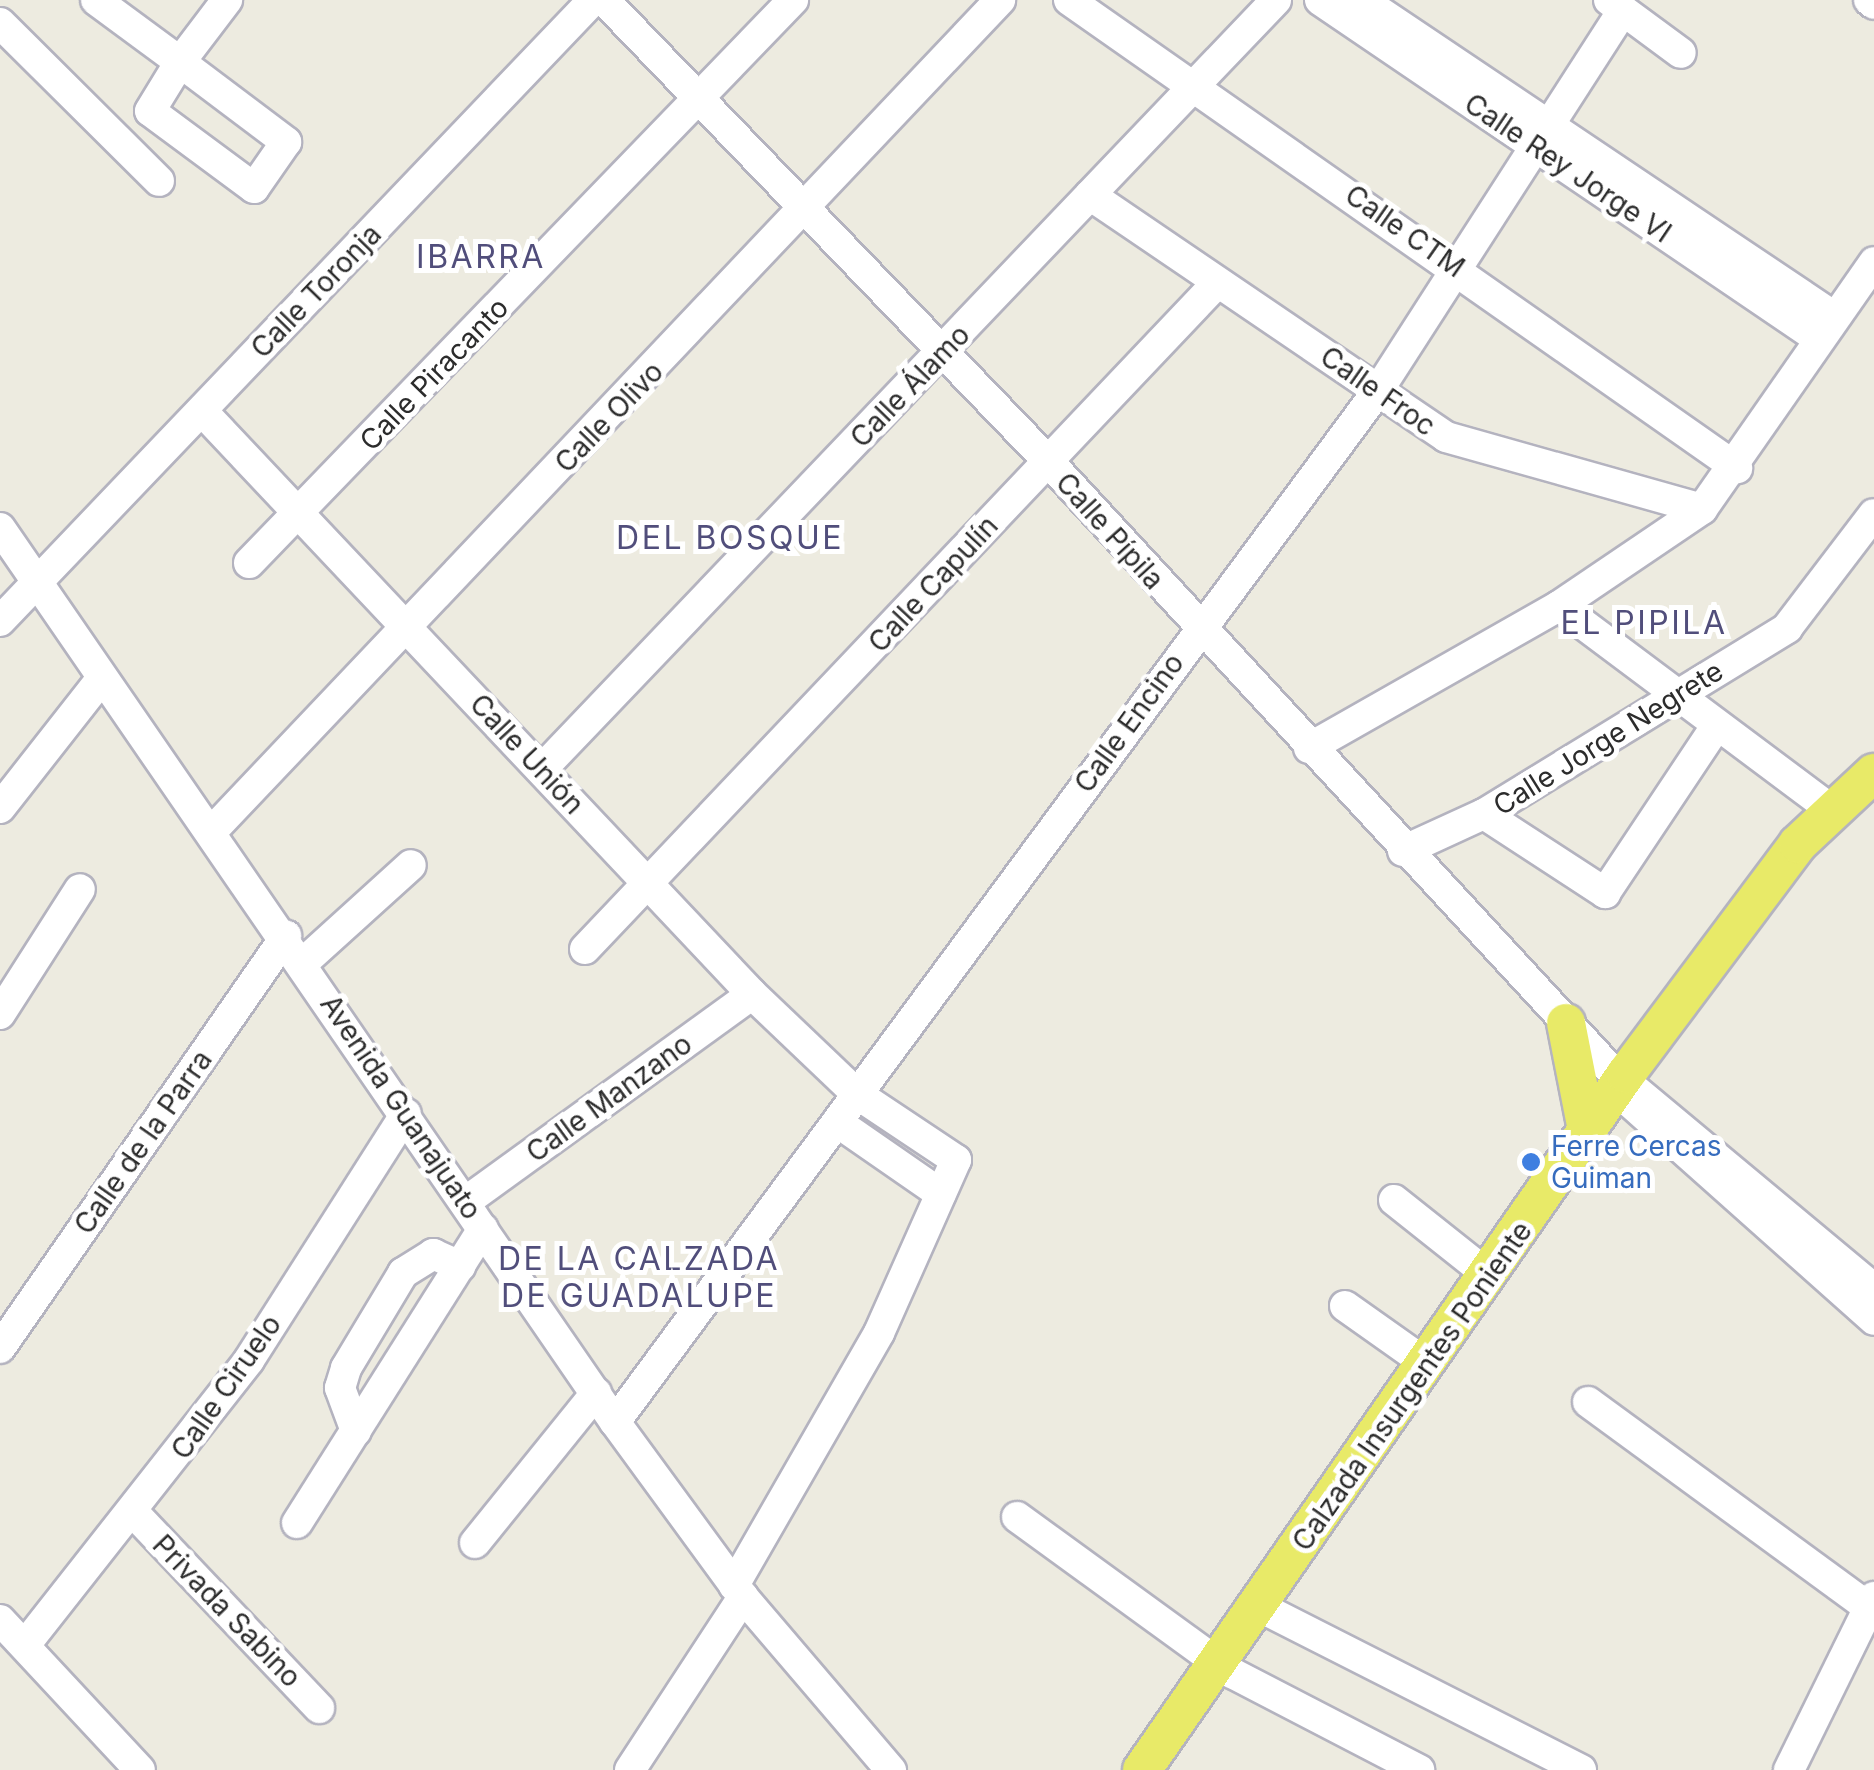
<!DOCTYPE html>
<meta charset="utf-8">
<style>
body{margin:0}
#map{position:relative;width:1874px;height:1770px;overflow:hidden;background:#edebe0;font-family:Inter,sans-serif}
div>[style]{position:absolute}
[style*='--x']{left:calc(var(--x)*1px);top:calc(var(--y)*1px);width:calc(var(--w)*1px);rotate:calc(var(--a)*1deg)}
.roads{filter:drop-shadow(2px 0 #b4b3bf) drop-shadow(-2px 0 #b4b3bf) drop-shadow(0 2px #b4b3bf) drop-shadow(0 -2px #b4b3bf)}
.minor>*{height:30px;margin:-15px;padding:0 15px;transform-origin:15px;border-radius:15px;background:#fff}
.major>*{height:38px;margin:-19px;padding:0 19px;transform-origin:19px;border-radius:19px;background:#e8ea68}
.dots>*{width:28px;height:28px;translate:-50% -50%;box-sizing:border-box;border:5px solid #fff;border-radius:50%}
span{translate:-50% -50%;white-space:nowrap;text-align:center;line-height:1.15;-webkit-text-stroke:10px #fff;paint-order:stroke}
.street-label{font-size:28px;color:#2c2c2c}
.shop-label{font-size:28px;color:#366cbe}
.left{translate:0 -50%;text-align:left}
.quarter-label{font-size:32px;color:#514e7b;letter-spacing:2.5px}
</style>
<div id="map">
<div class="roads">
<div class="minor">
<i style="--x:96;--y:0;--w:104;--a:36.4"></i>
<i style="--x:180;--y:62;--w:133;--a:37"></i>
<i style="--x:286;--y:142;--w:56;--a:124.8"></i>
<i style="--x:254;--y:188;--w:129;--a:-143.5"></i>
<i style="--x:150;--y:111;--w:57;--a:-58.5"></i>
<i style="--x:180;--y:62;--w:78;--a:-52.8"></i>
<i style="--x:604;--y:0;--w:640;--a:46.08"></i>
<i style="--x:1048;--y:461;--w:827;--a:47.26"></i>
<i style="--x:1609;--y:1068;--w:345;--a:39.8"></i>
<i style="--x:1069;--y:0;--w:816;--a:35.02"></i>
<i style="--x:1320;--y:0;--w:600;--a:34.19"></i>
<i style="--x:1362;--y:0;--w:567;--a:33.86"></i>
<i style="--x:1609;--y:0;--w:89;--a:36.4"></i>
<i style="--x:1869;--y:0;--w:6;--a:39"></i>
<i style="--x:0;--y:23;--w:224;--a:44.8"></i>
<i style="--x:1090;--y:195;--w:430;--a:34.2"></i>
<i style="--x:1446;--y:437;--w:266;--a:15.7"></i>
<i style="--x:202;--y:411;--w:801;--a:46.67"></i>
<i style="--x:752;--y:994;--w:145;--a:43.6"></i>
<i style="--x:857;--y:1094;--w:119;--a:33.7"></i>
<i style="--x:956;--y:1160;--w:189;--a:114"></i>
<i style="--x:879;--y:1333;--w:291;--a:119.9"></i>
<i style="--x:0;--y:528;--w:1085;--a:55.48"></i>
<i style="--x:615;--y:1422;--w:217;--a:53.8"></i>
<i style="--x:743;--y:1597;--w:228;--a:49.5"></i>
<i style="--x:249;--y:563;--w:783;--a:-45.98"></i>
<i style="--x:1559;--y:606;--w:339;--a:36.8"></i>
<i style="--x:0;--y:621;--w:859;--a:-46.32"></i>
<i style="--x:1309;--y:748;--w:288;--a:-29.6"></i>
<i style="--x:1559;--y:606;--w:173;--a:-34.1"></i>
<i style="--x:1702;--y:509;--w:301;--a:-55.1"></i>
<i style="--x:542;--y:769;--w:1063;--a:-46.33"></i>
<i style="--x:0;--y:808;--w:165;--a:-51.9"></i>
<i style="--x:1484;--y:814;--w:145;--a:33.1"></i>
<i style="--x:1605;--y:893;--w:202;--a:-56.3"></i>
<i style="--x:213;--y:830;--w:1144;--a:-46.52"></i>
<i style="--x:1403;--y:851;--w:89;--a:-24.6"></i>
<i style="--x:1484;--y:814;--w:356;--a:-31.5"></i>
<i style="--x:1787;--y:628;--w:143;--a:-52.7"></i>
<i style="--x:585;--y:949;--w:918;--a:-46.5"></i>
<i style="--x:304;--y:962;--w:144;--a:-42.2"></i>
<i style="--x:0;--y:1014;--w:148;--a:-57.4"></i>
<i style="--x:1615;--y:1089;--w:347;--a:41.7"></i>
<i style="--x:837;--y:1122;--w:126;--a:34.7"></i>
<i style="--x:1394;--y:1200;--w:119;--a:38.5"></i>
<i style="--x:465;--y:1202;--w:354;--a:-35.9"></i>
<i style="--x:1345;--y:1306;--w:100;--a:35.3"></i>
<i style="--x:0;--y:1348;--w:502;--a:-55.23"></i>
<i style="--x:1588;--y:1402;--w:348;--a:36.2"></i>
<i style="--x:615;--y:1422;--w:1285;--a:-53.51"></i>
<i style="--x:1379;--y:389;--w:450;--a:-57.2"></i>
<i style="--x:356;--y:1431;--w:46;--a:-110.4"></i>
<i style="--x:340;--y:1388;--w:21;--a:-73"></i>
<i style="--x:346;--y:1368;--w:111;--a:-59"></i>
<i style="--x:403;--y:1273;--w:36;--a:-32"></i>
<i style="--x:433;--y:1254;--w:30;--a:24"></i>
<i style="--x:134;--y:1513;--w:269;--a:46.5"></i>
<i style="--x:1017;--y:1517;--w:266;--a:36"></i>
<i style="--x:1232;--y:1673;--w:211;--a:27.4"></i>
<i style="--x:297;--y:1523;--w:348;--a:-57.7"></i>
<i style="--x:475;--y:1543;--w:193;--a:-51.1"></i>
<i style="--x:1260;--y:1607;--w:360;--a:26.9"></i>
<i style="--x:0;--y:1620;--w:205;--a:47"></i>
<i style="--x:25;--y:1645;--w:362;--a:-51.8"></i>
<i style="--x:249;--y:1360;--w:292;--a:-57.5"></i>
<i style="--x:630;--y:1770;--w:207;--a:-56.8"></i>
<i style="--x:1789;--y:1770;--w:193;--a:-63.8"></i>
</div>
<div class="major">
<i style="--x:1566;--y:1023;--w:109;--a:78.9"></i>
<i style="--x:1142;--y:1770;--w:848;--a:-55.19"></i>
<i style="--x:1626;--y:1074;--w:287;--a:-53.2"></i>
<i style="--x:1798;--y:844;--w:104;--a:-43.1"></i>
</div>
</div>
<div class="dots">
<i style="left:1531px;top:1162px;background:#3f7fe0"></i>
</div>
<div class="street-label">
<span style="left:1568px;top:168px;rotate:34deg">Calle Rey Jorge VI</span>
<span style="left:1405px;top:231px;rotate:35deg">Calle CTM</span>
<span style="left:316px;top:291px;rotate:-46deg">Calle Toronja</span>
<span style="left:434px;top:374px;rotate:-46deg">Calle Piracanto</span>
<span style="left:910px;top:386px;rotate:-46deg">Calle Álamo</span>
<span style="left:1378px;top:391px;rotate:35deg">Calle Froc</span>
<span style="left:609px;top:417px;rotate:-46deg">Calle Olivo</span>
<span style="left:1110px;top:531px;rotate:48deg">Calle Pípila</span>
<span style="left:933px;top:584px;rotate:-47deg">Calle Capulín</span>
<span style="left:1129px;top:723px;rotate:-54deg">Calle Encino</span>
<span style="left:1608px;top:738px;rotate:-32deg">Calle Jorge Negrete</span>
<span style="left:527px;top:754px;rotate:47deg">Calle Unión</span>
<span style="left:609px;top:1098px;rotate:-36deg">Calle Manzano</span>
<span style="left:401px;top:1107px;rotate:56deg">Avenida Guanajuato</span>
<span style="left:143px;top:1142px;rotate:-55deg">Calle de la Parra</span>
<span style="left:1412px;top:1386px;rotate:-55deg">Calzada Insurgentes Poniente</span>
<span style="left:226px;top:1387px;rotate:-55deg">Calle Ciruelo</span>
<span style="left:227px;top:1611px;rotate:46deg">Privada Sabino</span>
</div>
<div class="shop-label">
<span class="left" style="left:1551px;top:1162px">Ferre Cercas<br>Guiman</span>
</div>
<div class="quarter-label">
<span style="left:481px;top:257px">IBARRA</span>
<span style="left:730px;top:538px">DEL BOSQUE</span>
<span style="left:1644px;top:623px">EL PIPILA</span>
<span style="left:639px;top:1278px">DE LA CALZADA<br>DE GUADALUPE</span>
</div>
</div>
